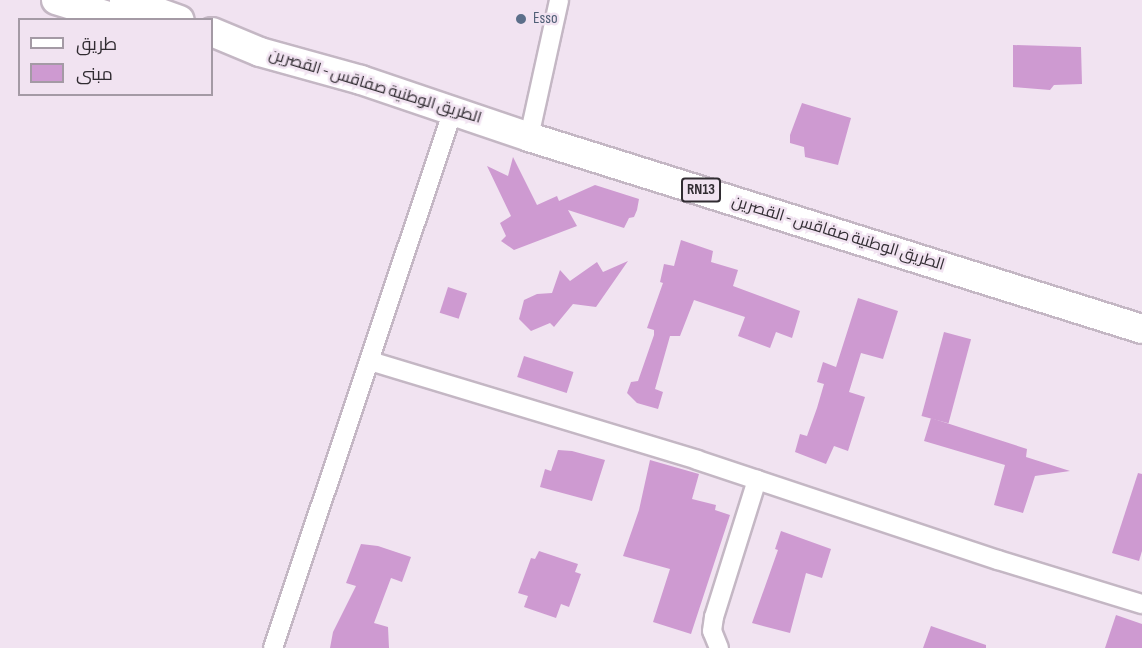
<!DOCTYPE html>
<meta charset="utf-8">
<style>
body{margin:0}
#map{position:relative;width:1142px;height:648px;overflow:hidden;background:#f1e3f1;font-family:"Sofia Sans Condensed",Cairo,sans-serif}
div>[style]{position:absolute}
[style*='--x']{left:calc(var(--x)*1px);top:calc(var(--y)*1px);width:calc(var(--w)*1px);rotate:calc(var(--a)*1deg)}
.building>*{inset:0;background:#ce9ad1;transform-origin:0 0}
.roads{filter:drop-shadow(2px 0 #c4b7c4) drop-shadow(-2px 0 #c4b7c4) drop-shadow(0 2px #c4b7c4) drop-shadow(0 -2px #c4b7c4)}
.minor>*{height:18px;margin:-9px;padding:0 9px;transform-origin:9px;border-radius:9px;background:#fff}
.primary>*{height:28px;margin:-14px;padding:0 14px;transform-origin:14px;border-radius:14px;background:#fff}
.dots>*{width:16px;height:16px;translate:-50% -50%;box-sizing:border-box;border:3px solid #f1e3f1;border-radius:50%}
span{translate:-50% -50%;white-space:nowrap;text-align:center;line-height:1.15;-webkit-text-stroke:5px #f1e3f1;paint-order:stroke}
.shield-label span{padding:2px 4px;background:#f1e3f1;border:2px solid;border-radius:4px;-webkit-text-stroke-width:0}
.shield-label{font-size:15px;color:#312c32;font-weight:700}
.service-label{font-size:16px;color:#4e5e75}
.left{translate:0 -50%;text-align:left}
.street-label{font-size:16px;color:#312c32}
.legend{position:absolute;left:18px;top:18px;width:195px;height:78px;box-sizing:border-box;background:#f1e3f1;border:2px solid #a49aa5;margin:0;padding:8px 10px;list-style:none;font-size:18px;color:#312c32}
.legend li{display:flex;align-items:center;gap:12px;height:30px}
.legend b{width:30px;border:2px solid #a49aa5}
</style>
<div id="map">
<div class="building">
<i style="clip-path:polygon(1013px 45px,1081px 47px,1082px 84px,1054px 85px,1050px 90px,1013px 87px)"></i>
<i style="clip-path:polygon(802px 103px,851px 118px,838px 165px,805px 157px,804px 147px,790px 143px,790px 135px)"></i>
<i style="clip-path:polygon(513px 157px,537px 205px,557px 196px,559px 201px,595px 185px,639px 199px,637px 210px,634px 217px,629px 218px,624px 228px,568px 210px,577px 226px,514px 250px,501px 241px,506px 236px,500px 223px,511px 216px,487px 166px,508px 176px)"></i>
<i style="clip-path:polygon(681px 240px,713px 251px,711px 262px,738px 270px,733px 286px,800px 311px,792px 338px,776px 332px,770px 348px,738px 336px,745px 317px,694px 300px,680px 336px,670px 336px,655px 389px,663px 392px,658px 409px,637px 403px,627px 393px,631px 382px,638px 381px,654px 335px,654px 330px,647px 328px,663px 283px,660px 282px,664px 264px,674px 266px)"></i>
<i style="clip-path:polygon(628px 261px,596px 307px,573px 304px,554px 327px,550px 323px,531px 331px,519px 319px,524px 300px,537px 294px,552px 293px,560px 270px,570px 281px,597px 262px,603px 272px)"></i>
<i style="left:448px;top:287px;width:20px;height:27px;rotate:18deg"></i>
<i style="clip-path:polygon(858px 298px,898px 311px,883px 359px,861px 353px,849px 392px,865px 397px,848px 451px,834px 446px,826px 464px,795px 452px,800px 434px,807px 436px,817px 408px,824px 384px,817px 382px,823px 362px,836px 367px)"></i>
<i style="left:944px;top:332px;width:28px;height:87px;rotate:15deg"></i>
<i style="left:524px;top:356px;width:52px;height:22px;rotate:18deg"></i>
<i style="clip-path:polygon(931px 418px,1027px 449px,1026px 457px,1070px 471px,1035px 476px,1023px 513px,994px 505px,1005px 465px,924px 441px)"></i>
<i style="clip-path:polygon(558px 450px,572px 451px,605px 460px,592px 501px,540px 487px,545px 469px,551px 471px)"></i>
<i style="clip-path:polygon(650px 460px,699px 474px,692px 499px,716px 505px,715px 510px,730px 515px,691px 634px,653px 622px,670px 569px,623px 556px,639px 510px)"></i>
<i style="clip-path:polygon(1138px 473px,1142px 474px,1142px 551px,1139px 561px,1112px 553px)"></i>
<i style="clip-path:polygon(781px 531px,831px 549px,822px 578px,806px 573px,790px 633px,752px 623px,778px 550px,775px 549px)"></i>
<i style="clip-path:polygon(361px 544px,378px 546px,411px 557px,402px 582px,391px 578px,374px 623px,388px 627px,389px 648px,330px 648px,333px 632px,356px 586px,346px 583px)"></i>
<i style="clip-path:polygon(539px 551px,578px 564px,575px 572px,581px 574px,569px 607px,561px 604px,556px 618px,524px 607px,528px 596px,518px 593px,531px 558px,535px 559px)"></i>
<i style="clip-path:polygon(1116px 615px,1142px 624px,1142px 648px,1105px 648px)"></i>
<i style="clip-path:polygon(931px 626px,986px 645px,986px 648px,923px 648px)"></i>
</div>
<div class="roads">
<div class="minor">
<i style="--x:529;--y:137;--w:140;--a:-77.6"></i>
<i style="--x:370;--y:361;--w:342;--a:16.8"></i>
<i style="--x:697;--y:460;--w:317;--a:18.4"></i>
<i style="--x:998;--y:560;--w:151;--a:17"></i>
<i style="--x:273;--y:648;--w:567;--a:-71.5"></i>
<i style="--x:719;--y:648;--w:18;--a:-112"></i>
<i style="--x:712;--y:631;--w:14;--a:-82"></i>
<i style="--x:714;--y:617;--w:144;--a:-72.6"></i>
</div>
<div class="primary">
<i style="--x:56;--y:0;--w:68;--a:17.1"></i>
<i style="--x:124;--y:0;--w:59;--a:19.7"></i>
<i style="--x:212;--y:32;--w:52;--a:22.6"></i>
<i style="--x:260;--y:52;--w:105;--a:15.5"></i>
<i style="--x:361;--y:80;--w:177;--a:18.7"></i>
<i style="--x:529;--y:137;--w:642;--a:17.39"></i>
</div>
</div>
<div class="dots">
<i style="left:521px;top:19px;background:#5c6f8a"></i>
</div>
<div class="shield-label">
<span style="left:701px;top:190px">RN13</span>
</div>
<div class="service-label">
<span class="left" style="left:533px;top:19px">Esso</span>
</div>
<div class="street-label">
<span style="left:375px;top:87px;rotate:17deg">الطريق الوطنية صفاقس - القصرين</span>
<span style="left:838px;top:234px;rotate:17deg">الطريق الوطنية صفاقس - القصرين</span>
</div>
<ul class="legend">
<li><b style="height:8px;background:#fff"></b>طريق</li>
<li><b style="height:16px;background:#ce9ad1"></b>مبنى</li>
</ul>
</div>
